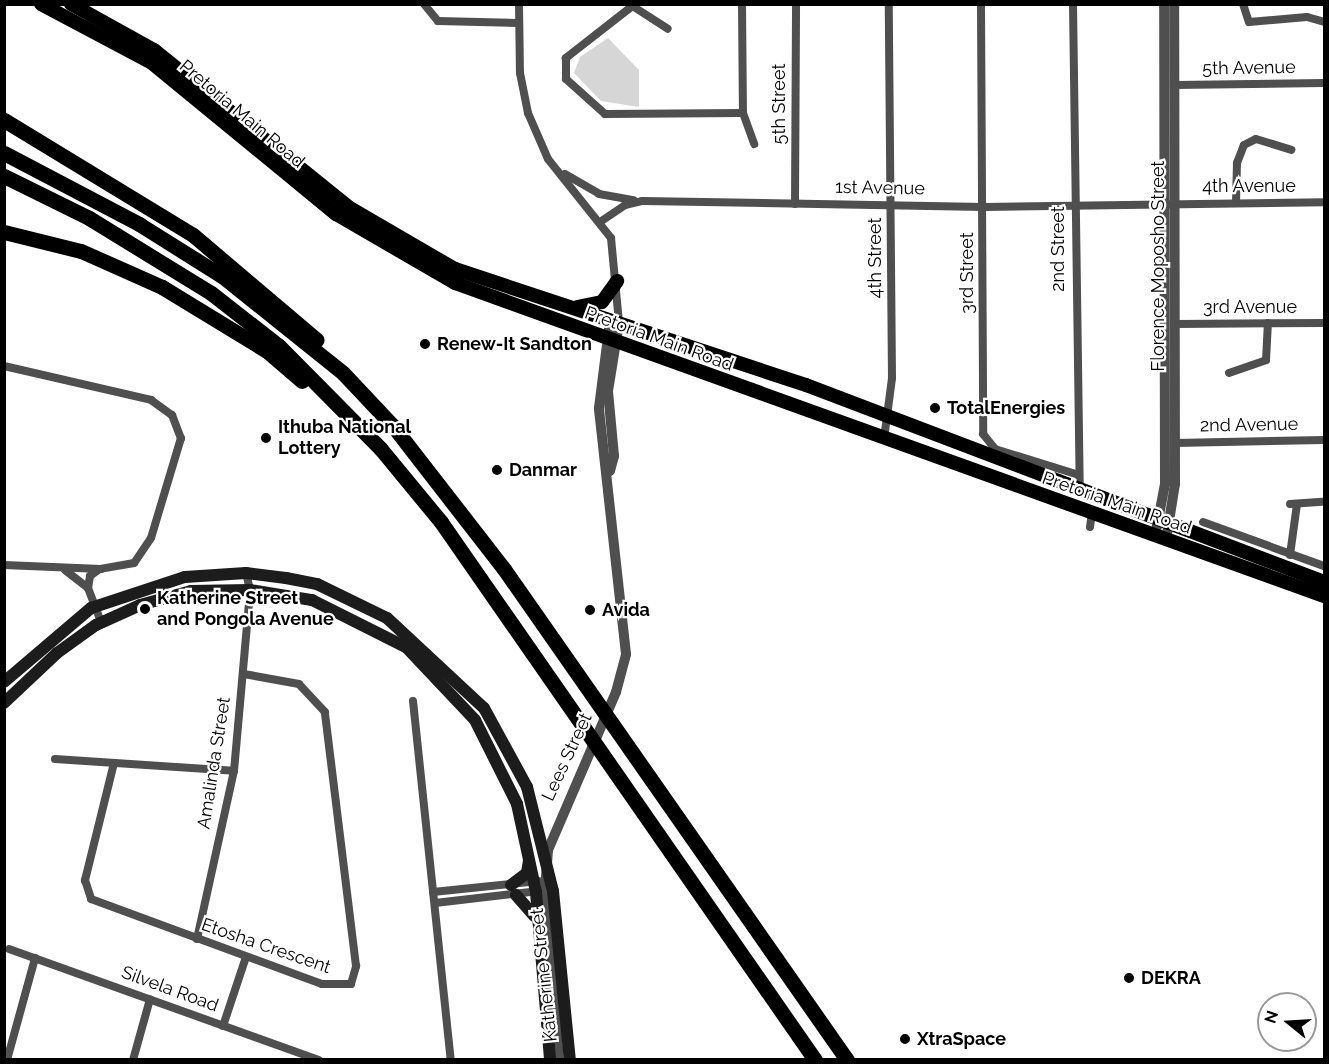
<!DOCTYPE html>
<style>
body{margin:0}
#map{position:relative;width:1329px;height:1064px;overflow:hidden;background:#fff;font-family:Raleway,sans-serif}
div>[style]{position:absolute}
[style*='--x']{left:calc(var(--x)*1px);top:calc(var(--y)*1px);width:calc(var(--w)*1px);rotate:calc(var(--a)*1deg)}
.green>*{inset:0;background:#d6d6d6}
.minor>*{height:8px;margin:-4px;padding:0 4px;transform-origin:4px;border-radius:4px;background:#4f4f4f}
.tertiary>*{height:10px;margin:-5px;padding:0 5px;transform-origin:5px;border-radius:5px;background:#4f4f4f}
.secondary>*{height:12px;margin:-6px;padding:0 6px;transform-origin:6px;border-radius:6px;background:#1c1c1c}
.primary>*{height:14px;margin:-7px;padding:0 7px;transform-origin:7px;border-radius:7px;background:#000}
.motorway>*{height:15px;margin:-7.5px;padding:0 7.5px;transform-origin:7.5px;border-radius:7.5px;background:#000}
.dots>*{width:16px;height:16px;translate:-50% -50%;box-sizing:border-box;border:3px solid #fff;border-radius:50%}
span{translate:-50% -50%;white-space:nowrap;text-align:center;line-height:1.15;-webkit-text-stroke:4.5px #fff;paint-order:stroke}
.street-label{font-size:18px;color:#000}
.poi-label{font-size:18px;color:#000;font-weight:700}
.left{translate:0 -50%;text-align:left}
.frame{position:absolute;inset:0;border:6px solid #000;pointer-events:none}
.north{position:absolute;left:1257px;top:992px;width:60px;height:60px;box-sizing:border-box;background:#fff;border:2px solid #999;border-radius:50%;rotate:288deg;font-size:16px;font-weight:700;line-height:24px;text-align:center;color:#000}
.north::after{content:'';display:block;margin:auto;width:21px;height:27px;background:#000;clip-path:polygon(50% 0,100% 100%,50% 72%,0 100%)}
</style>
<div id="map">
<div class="green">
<i style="clip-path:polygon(608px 38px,639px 70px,639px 107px,601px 101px,574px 73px,580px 57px)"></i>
</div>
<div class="minor">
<i style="--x:424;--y:4;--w:22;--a:51"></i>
<i style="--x:438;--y:21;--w:81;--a:1.4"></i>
<i style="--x:519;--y:4;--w:69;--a:89.2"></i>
<i style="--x:520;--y:73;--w:41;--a:78.7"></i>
<i style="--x:528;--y:113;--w:50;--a:66.5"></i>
<i style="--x:548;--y:159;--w:101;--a:51.4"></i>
<i style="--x:611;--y:238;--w:85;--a:84.6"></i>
<i style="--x:635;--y:4;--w:88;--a:142"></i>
<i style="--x:566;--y:58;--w:21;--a:90"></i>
<i style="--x:566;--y:79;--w:52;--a:41.9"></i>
<i style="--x:605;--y:114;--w:138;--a:-0.4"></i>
<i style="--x:742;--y:4;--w:109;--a:89.5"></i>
<i style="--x:743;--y:113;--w:33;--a:70"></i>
<i style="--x:981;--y:4;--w:430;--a:89.7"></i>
<i style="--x:983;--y:434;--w:19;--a:51"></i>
<i style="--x:995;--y:449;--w:88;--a:17.2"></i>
<i style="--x:1073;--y:4;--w:489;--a:89.2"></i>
<i style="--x:1243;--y:4;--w:19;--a:72"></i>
<i style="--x:1249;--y:22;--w:58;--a:-4.9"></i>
<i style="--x:1307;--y:17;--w:18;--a:16"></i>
<i style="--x:634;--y:7;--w:40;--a:32.9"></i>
<i style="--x:1175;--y:85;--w:149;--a:-0.8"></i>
<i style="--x:565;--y:174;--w:39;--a:30"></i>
<i style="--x:599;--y:194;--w:35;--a:10"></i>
<i style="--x:1236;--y:203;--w:40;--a:-88.6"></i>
<i style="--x:1237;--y:163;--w:19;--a:-69"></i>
<i style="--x:1244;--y:145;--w:13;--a:-27"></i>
<i style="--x:1256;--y:139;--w:37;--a:17"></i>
<i style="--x:795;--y:204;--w:200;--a:-89.7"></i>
<i style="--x:600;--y:222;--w:30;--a:-34"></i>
<i style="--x:625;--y:205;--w:18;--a:-13"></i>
<i style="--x:643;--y:201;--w:341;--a:1"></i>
<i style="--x:984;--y:207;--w:340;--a:-0.8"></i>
<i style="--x:1175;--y:324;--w:149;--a:-0.4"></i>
<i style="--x:4;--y:366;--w:151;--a:13"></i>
<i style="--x:151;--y:400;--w:26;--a:36"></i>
<i style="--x:172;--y:415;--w:25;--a:69"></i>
<i style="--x:181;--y:438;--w:104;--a:106.7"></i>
<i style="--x:151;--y:538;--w:30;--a:124"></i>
<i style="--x:134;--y:563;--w:34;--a:170"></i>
<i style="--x:101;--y:569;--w:97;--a:-177.6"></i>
<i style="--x:1229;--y:373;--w:39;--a:-19"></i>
<i style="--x:1266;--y:360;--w:37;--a:-87"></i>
<i style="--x:884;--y:439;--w:62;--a:-82.5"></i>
<i style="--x:892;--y:378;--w:374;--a:-90.5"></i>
<i style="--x:1175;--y:443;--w:149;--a:-1.2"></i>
<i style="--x:1290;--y:504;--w:32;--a:-4"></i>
<i style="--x:1203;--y:522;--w:129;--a:20"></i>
<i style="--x:1090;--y:527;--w:14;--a:-82"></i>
<i style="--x:1290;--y:555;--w:51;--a:-82.2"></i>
<i style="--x:65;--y:570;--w:29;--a:38"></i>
<i style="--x:98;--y:570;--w:10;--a:143"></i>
<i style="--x:90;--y:576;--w:12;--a:99"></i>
<i style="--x:88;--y:588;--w:36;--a:69"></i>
<i style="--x:413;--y:701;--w:361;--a:84"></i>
<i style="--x:55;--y:759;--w:179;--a:3.8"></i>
<i style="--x:114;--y:763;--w:121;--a:103.9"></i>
<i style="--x:85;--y:880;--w:20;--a:72"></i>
<i style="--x:91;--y:899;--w:246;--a:20.2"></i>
<i style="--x:322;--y:984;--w:29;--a:0"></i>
<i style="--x:351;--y:984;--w:19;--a:-74"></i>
<i style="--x:356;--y:966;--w:256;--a:-97"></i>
<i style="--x:325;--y:712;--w:38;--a:-133"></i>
<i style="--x:299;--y:684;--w:56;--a:-169.7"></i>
<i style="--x:433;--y:892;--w:106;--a:-6"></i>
<i style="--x:435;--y:903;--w:105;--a:-6.6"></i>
<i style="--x:197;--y:939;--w:172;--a:-77.6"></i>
<i style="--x:234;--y:771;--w:182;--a:-84.9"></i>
<i style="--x:250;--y:590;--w:17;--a:-103"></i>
<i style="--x:9;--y:949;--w:329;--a:19.7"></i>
<i style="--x:223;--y:1026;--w:73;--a:-71.6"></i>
<i style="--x:7;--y:1060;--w:106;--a:-74.6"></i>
<i style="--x:133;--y:1060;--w:63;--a:-74.4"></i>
</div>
<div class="tertiary">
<i style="--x:610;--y:471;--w:16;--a:-75"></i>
<i style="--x:614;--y:456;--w:65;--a:-95.3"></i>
<i style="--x:608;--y:391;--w:69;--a:-80.8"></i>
<i style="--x:1155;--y:536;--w:53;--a:-79.1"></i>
<i style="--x:1165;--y:484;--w:480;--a:-90.1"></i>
<i style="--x:1166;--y:540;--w:57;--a:-80.9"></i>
<i style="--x:1175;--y:484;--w:480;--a:-90.1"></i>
<i style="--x:559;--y:1060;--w:171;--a:-94.7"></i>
<i style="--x:545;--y:890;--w:40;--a:-85.7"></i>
<i style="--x:548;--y:850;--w:172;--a:-66.7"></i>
<i style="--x:616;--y:692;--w:39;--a:-75"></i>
<i style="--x:626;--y:654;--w:247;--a:-96.3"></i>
<i style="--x:599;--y:408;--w:88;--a:-82.8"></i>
</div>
<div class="secondary">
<i style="--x:4;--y:682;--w:114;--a:-40.4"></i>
<i style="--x:91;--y:608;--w:99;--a:-18.3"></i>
<i style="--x:185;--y:577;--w:61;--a:-3.8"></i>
<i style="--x:246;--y:573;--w:40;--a:7.1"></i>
<i style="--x:286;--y:578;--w:32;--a:11"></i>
<i style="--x:317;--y:584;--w:78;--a:25.9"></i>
<i style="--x:387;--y:618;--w:132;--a:42.9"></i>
<i style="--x:484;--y:708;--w:90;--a:61.4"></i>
<i style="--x:527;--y:787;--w:107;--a:76"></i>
<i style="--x:553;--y:891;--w:170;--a:84.3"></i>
<i style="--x:4;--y:703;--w:73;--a:-43.3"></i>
<i style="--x:57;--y:653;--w:48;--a:-35.7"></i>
<i style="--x:96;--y:625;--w:48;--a:-24.4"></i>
<i style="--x:140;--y:605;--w:53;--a:-15.4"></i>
<i style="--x:191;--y:591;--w:59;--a:-1"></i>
<i style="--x:250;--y:590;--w:63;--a:9.2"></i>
<i style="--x:312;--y:600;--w:105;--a:26.6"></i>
<i style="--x:406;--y:647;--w:100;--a:46.6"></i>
<i style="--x:475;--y:720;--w:94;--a:63.4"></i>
<i style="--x:517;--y:804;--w:90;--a:77.8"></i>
<i style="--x:536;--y:892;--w:169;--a:85.2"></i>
<i style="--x:511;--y:885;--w:20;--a:-37"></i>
<i style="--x:527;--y:873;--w:12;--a:-81"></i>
<i style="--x:516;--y:895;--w:28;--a:49"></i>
</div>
<div class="primary">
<i style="--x:41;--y:4;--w:126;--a:28"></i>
<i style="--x:152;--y:63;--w:238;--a:39.4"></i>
<i style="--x:336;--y:214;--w:138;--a:30.1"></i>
<i style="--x:455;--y:283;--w:924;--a:19.81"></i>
<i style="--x:71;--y:4;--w:95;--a:29"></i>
<i style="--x:154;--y:50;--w:252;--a:38.9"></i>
<i style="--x:350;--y:208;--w:121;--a:30.2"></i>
<i style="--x:455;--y:269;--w:370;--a:18.3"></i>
<i style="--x:806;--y:385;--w:554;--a:20.82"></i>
<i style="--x:577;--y:307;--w:25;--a:-11"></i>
<i style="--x:602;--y:302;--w:26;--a:-54"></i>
</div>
<div class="motorway">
<i style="--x:4;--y:120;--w:221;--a:31.3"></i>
<i style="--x:193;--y:235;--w:162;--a:40.3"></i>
<i style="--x:4;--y:153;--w:153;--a:27.7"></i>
<i style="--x:139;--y:224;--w:98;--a:32.1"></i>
<i style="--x:222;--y:276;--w:155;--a:38.7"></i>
<i style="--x:343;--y:373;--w:73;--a:46.7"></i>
<i style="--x:393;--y:426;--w:181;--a:52.2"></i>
<i style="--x:504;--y:569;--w:599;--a:55.06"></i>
<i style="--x:4;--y:176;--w:95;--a:26.3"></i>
<i style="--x:89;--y:218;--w:143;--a:31.6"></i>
<i style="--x:211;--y:293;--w:86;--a:37.9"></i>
<i style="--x:279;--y:346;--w:144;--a:45.3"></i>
<i style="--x:380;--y:448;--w:96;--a:50.5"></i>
<i style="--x:441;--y:522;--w:655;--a:55.19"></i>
<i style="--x:4;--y:232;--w:79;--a:13.9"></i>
<i style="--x:81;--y:251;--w:89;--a:24"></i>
<i style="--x:162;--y:287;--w:123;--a:31.4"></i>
<i style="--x:267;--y:351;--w:46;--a:40.6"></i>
</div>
<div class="dots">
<i style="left:425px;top:344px;background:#000"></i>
<i style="left:935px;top:408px;background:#000"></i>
<i style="left:266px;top:438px;background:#000"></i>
<i style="left:497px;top:470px;background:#000"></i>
<i style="left:145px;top:609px;background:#000"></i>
<i style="left:590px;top:610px;background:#000"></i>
<i style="left:1129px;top:978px;background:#000"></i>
<i style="left:905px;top:1039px;background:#000"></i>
</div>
<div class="street-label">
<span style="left:1249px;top:68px;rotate:-1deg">5th Avenue</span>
<span style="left:779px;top:104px;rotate:-90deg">5th Street</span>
<span style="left:242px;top:114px;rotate:40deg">Pretoria Main Road</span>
<span style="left:1249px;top:186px">4th Avenue</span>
<span style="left:880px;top:188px;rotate:1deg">1st Avenue</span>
<span style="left:1058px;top:249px;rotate:-90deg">2nd Street</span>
<span style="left:875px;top:258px;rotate:-90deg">4th Street</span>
<span style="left:1158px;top:266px;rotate:-90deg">Florence Moposho Street</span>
<span style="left:967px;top:273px;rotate:-90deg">3rd Street</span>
<span style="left:1250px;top:307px">3rd Avenue</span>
<span style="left:659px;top:339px;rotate:20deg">Pretoria Main Road</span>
<span style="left:1249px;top:425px;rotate:-1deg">2nd Avenue</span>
<span style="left:1117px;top:503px;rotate:19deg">Pretoria Main Road</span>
<span style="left:567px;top:757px;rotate:-65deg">Lees Street</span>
<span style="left:214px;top:763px;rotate:-81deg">Amalinda Street</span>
<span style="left:266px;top:946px;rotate:19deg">Etosha Crescent</span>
<span style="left:544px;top:975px;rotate:-96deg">Katherine Street</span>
<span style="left:170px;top:989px;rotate:20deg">Silvela Road</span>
</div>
<div class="poi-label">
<span class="left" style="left:437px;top:344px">Renew-It Sandton</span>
<span class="left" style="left:947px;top:408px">TotalEnergies</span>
<span class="left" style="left:278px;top:438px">Ithuba National<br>Lottery</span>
<span class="left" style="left:509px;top:470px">Danmar</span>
<span class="left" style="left:157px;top:609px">Katherine Street<br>and Pongola Avenue</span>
<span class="left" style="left:602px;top:610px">Avida</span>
<span class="left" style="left:1141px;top:978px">DEKRA</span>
<span class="left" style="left:917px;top:1039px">XtraSpace</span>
</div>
<div class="frame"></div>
<div class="north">N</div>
</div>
